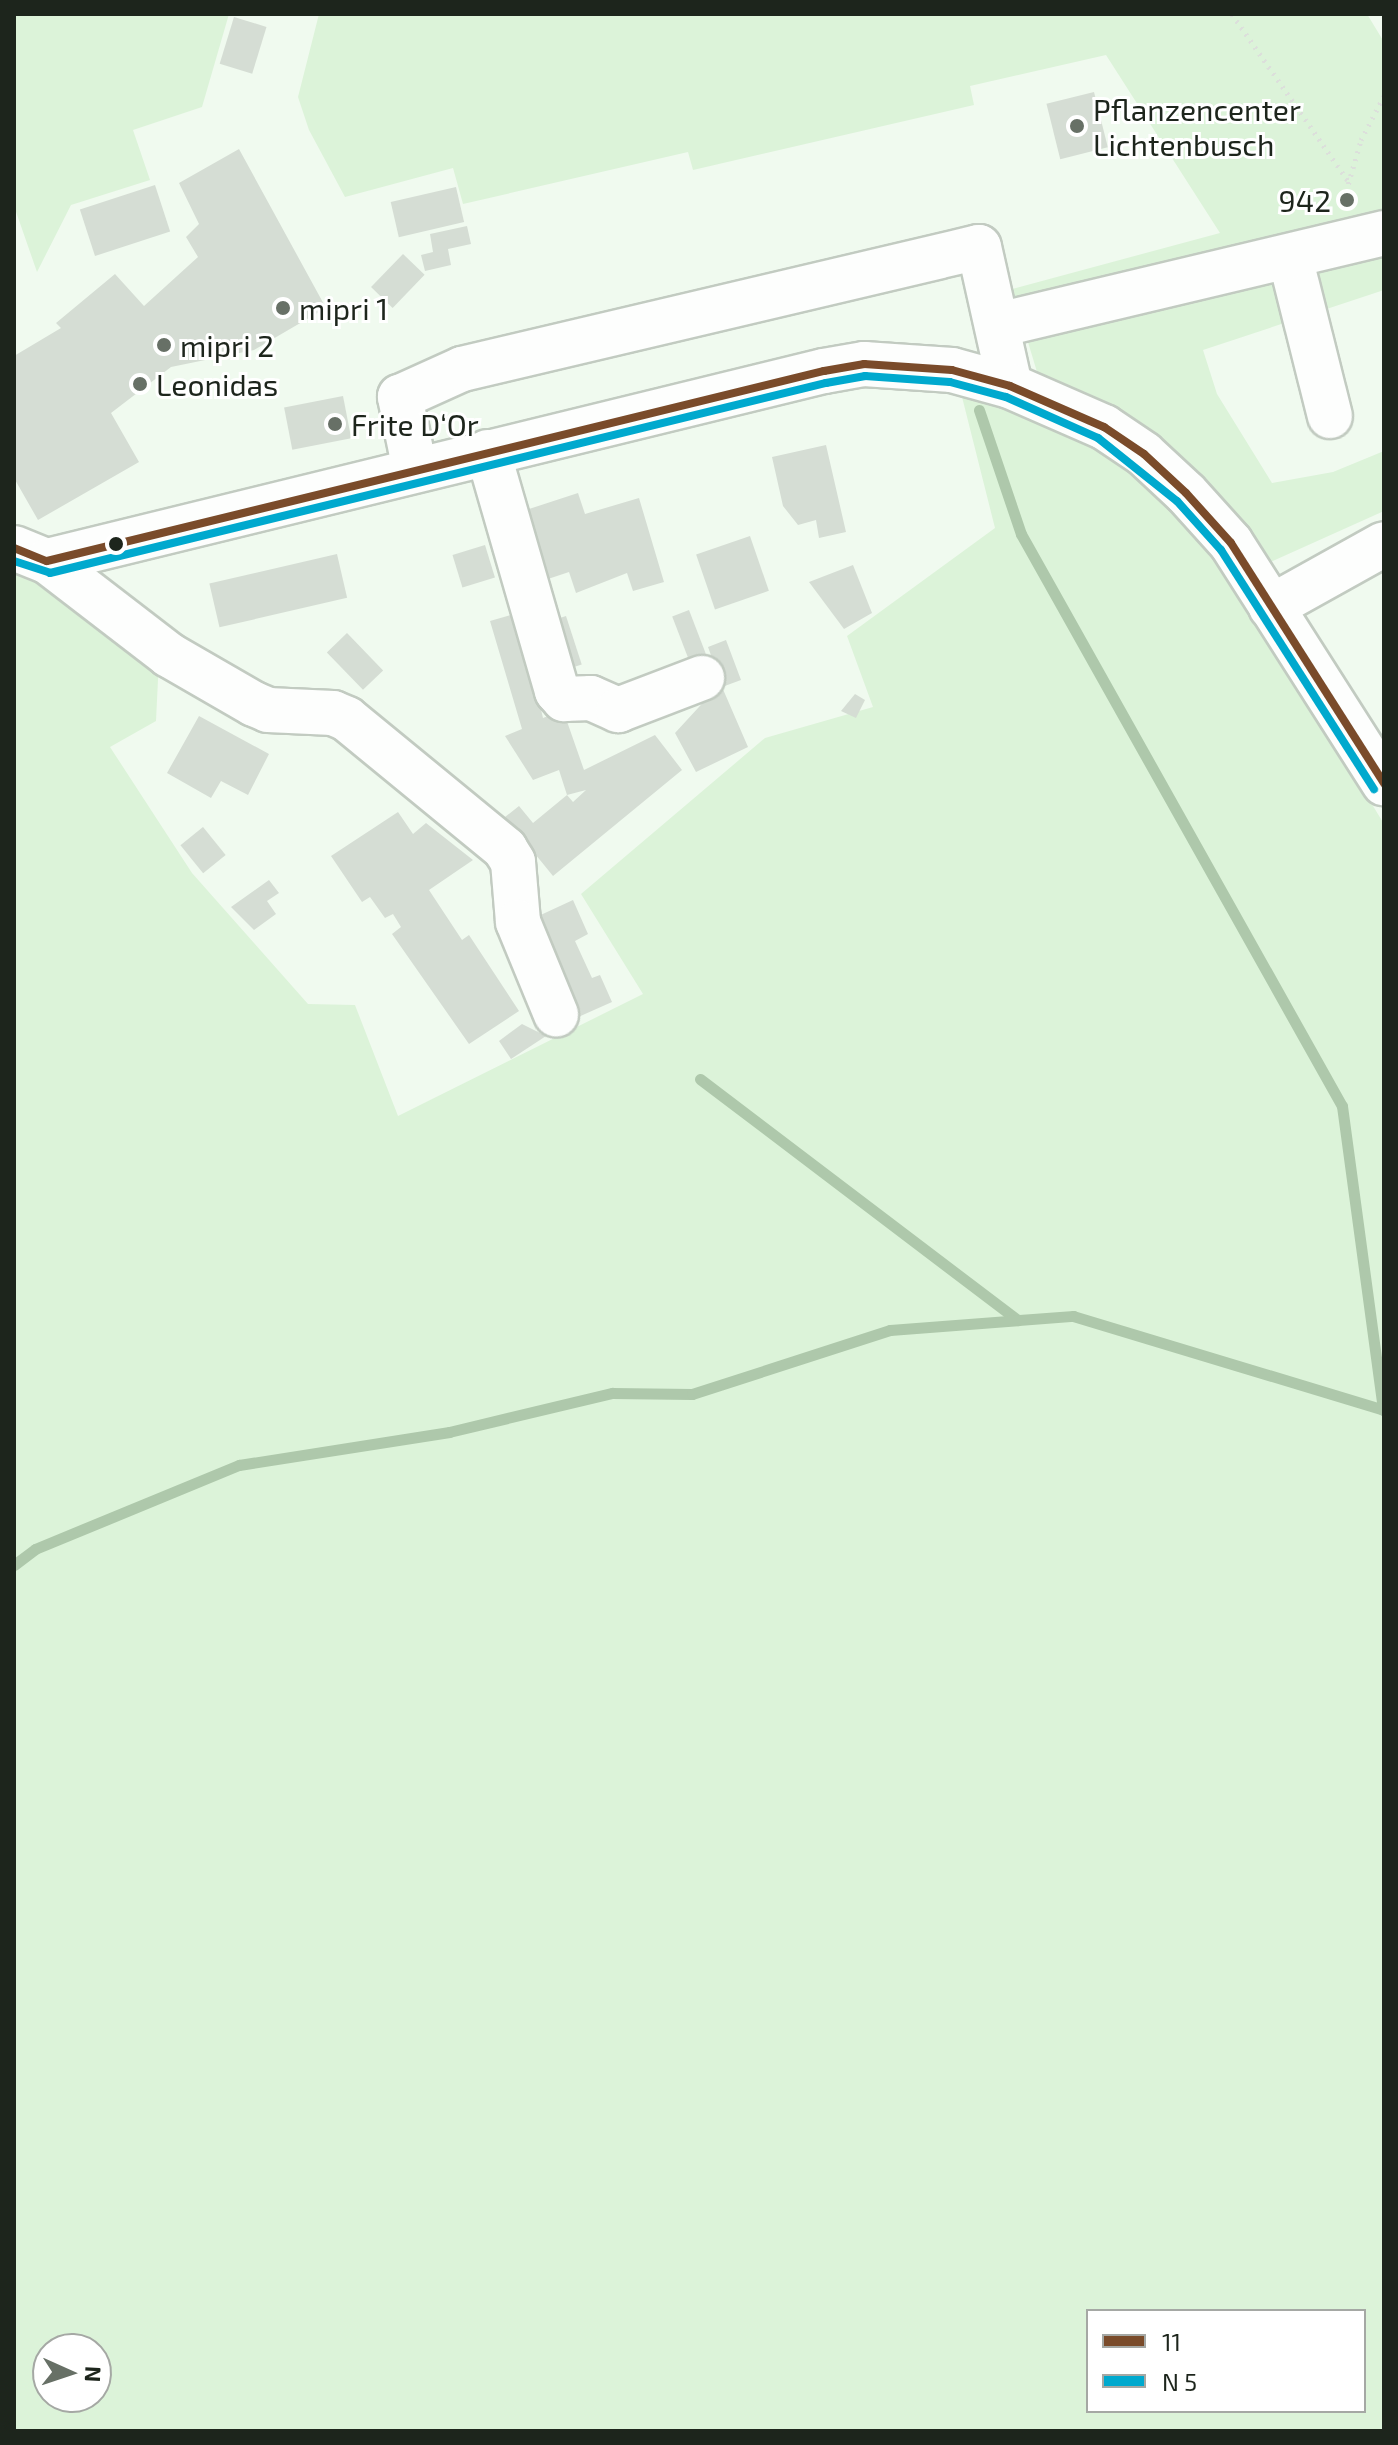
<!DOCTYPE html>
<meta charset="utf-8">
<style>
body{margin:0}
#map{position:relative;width:1398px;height:2445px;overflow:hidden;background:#f0faef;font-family:"Exo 2",sans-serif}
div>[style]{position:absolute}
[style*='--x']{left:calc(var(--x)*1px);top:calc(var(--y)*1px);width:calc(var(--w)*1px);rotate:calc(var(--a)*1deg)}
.green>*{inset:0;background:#dcf3d9}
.stream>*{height:11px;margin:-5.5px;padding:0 5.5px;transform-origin:5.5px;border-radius:5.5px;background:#aec8ab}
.building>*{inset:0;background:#d5ddd4;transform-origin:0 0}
.path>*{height:5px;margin-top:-2.5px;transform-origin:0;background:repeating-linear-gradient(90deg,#dcdfdb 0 2px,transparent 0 8px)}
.roads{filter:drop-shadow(2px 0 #c2cbc1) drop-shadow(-2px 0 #c2cbc1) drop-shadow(0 2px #c2cbc1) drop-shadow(0 -2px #c2cbc1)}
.minor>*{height:44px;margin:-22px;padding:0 22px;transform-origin:22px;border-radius:22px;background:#fdfefd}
.bus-1>*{height:8px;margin:-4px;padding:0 4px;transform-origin:4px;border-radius:4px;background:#7a4b2a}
.bus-2>*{height:8px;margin:-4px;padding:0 4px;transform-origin:4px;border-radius:4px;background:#00a9ce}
.dots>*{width:22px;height:22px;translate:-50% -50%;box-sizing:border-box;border:4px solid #fff;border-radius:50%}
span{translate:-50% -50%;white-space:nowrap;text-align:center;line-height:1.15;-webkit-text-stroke:6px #fff;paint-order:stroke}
.poi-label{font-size:30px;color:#1d251c}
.left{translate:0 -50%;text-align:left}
.right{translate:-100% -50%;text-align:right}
.frame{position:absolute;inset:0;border:16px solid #1d251c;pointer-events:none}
.legend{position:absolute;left:1086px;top:2309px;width:280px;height:104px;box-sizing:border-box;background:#fff;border:2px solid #a5a8a4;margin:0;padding:10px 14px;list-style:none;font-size:24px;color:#1d251c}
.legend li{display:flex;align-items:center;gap:16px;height:40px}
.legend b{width:40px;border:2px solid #a5a8a4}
.north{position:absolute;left:32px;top:2333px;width:80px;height:80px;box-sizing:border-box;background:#fff;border:2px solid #a5a8a4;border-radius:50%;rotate:93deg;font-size:22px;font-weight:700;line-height:32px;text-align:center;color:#1d251c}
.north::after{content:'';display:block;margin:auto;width:28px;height:36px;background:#677066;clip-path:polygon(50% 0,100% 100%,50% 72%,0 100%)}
</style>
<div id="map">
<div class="green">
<i style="clip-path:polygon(14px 14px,229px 14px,202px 107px,133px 130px,150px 180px,71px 205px,37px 272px,14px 206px)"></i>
<i style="clip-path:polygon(319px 14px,1367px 14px,1384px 42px,1384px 290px,1203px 350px,1217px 394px,1272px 483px,1333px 472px,1384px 451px,1384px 511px,1266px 564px,1205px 479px,1128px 414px,1037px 372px,1012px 289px,1220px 233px,1106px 55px,970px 86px,974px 105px,693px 170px,688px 152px,463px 204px,453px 168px,345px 197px,309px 130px,298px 97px)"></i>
<i style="clip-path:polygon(evenodd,960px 389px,1042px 418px,1094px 447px,1153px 491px,1209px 550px,1283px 658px,1384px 824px,1384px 2431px,14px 2431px,14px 567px,60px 588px,159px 659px,156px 721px,110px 747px,192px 873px,308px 1004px,355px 1005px,398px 1116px,643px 994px,581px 894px,765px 738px,873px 707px,847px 636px,995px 528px,960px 389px,1088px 2311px,1364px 2311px,1364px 2411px,1088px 2411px,1088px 2311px,960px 389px,48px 2349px,96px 2349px,96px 2397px,48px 2397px,48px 2349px)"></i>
</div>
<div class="stream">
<i style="--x:979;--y:410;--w:131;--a:71.3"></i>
<i style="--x:1021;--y:534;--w:656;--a:60.7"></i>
<i style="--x:1342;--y:1106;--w:307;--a:82.3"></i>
<i style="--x:700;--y:1079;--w:399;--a:37.2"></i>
<i style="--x:14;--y:1565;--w:26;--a:-37"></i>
<i style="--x:35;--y:1549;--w:221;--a:-22.4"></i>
<i style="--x:239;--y:1465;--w:213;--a:-8.9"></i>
<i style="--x:449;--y:1432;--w:168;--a:-13.5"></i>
<i style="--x:612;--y:1393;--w:80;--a:0.7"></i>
<i style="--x:692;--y:1394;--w:208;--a:-17.9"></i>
<i style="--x:890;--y:1330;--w:184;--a:-4.4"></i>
<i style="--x:1073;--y:1316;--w:325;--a:16.8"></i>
</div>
<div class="building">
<i style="left:234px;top:17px;width:34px;height:49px;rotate:17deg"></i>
<i style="left:1094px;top:92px;width:57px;height:49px;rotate:76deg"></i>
<i style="clip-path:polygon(239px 149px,326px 308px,254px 350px,171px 367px,111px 413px,139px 462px,38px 520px,14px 478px,14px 356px,61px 328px,56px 323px,115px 274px,144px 306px,198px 257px,186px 237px,199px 224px,179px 183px)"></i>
<i style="left:155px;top:185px;width:49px;height:79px;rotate:72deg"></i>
<i style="left:456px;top:187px;width:36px;height:67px;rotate:77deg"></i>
<i style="clip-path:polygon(467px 226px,471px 244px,448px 249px,451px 265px,425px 271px,421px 255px,433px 252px,430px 234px)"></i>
<i style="left:403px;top:254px;width:30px;height:46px;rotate:44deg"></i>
<i style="left:343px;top:396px;width:43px;height:60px;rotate:79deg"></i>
<i style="clip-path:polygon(826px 445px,846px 532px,819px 538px,816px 520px,798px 525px,783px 506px,772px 457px)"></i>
<i style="clip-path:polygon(578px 493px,585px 514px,639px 498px,664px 582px,633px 591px,627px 573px,576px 593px,569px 572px,548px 579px,526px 510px)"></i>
<i style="left:750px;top:536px;width:58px;height:57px;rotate:71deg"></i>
<i style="left:485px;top:545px;width:34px;height:34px;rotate:73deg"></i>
<i style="left:337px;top:554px;width:45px;height:131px;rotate:77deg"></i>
<i style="clip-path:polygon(853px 565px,872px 613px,844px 629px,809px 582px)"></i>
<i style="left:689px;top:610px;width:48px;height:18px;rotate:69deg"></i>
<i style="clip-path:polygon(518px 613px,543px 718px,563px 710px,584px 770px,655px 735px,682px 770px,553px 876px,505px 817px,519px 806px,533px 823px,567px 795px,573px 802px,586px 790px,567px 795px,559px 770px,533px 780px,505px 736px,522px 729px,490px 621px)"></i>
<i style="left:566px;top:616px;width:51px;height:18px;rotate:72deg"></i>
<i style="left:347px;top:633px;width:52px;height:28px;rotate:46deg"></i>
<i style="clip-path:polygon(726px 640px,741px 680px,722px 687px,748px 747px,696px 772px,675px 733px,721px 683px,708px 647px)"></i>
<i style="clip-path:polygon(855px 694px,865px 700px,856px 718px,841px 711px)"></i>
<i style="clip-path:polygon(199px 716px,269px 754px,248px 795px,221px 781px,211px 798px,167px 773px)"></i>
<i style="clip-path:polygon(398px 812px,413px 834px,426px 823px,473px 860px,429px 890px,462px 940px,469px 935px,519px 1011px,469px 1044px,392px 934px,401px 927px,393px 914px,385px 918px,370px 897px,362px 902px,331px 856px)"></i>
<i style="left:203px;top:827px;width:36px;height:29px;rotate:51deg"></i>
<i style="clip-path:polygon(269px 880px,279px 893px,267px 901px,276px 914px,254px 930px,231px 907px)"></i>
<i style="clip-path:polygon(573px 900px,588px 934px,575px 941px,592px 978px,600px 975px,612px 1002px,576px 1018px,532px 919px)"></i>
<i style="clip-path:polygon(522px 1024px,546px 1036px,511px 1059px,499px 1041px)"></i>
</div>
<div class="path">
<i style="--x:1232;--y:14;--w:203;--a:55.2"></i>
<i style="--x:1344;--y:199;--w:61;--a:-73.9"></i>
<i style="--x:1361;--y:140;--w:50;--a:-62.4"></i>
</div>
<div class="roads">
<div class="minor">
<i style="--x:1290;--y:257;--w:164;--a:75.9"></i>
<i style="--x:998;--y:325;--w:397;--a:-13.4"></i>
<i style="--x:488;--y:452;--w:249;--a:73.9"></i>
<i style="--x:557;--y:691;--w:11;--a:49"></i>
<i style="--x:564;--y:699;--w:27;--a:-2"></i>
<i style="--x:591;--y:698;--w:30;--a:24"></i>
<i style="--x:618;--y:710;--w:90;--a:-20.9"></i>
<i style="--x:415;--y:470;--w:75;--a:-101.6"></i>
<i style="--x:400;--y:397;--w:68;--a:-24.3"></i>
<i style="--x:462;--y:369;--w:531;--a:-13.28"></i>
<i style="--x:979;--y:247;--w:142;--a:77.4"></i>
<i style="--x:14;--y:548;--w:35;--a:22"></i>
<i style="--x:47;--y:561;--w:800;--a:-13.74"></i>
<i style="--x:824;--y:371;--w:41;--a:-9.9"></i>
<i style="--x:864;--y:364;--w:88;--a:3.9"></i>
<i style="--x:952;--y:370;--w:60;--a:15.4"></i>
<i style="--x:1010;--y:386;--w:103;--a:23.6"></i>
<i style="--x:1104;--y:427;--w:48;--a:34"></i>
<i style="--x:1144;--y:454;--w:57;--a:42.9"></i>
<i style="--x:1186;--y:493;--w:67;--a:48"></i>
<i style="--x:1231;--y:543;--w:285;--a:57.5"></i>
<i style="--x:47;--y:561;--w:154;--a:37.6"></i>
<i style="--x:169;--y:655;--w:98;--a:30"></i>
<i style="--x:254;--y:704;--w:15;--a:23"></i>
<i style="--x:268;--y:710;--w:65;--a:2.6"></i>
<i style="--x:333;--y:713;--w:15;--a:23"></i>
<i style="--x:347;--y:719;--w:205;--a:39.4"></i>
<i style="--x:505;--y:849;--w:15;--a:58"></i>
<i style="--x:513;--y:862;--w:60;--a:85.2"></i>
<i style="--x:518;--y:922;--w:100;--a:67.6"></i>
<i style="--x:1271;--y:607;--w:129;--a:-29.1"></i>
</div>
</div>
<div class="bus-1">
<i style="--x:14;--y:548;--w:35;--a:22"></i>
<i style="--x:47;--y:561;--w:800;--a:-13.74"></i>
<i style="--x:824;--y:371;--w:41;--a:-9.9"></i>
<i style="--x:864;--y:364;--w:88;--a:3.9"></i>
<i style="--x:952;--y:370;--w:60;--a:15.4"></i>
<i style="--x:1010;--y:386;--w:103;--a:23.6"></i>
<i style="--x:1104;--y:427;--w:48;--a:34"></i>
<i style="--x:1144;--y:454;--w:57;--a:42.9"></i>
<i style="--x:1186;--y:493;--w:67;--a:48"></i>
<i style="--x:1231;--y:543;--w:285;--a:57.5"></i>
</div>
<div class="bus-2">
<i style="--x:14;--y:561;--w:38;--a:18"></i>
<i style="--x:50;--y:573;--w:799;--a:-13.76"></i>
<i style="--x:826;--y:383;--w:40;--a:-10"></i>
<i style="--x:865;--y:376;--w:85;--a:4"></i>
<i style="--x:950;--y:382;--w:58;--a:15"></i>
<i style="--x:1006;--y:397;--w:101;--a:24"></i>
<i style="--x:1098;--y:438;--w:101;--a:38.6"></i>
<i style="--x:1177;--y:501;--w:66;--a:48.1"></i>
<i style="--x:1221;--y:550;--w:284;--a:57.4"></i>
</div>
<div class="dots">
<i style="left:1077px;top:126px;background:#677066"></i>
<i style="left:1347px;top:200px;background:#677066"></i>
<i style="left:283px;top:308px;background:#677066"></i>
<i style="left:164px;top:345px;background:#677066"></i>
<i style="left:140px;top:384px;background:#677066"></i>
<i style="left:335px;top:424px;background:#677066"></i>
<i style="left:116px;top:544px;background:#1d251c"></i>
</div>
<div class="poi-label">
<span class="left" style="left:1093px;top:126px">Pflanzencenter<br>Lichtenbusch</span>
<span class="right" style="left:1331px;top:200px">942</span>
<span class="left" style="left:299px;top:308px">mipri 1</span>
<span class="left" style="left:180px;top:345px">mipri 2</span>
<span class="left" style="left:156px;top:384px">Leonidas</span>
<span class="left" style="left:351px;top:424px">Frite D‘Or</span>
</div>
<div class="frame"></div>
<ul class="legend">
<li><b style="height:10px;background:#7a4b2a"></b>11</li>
<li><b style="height:10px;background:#00a9ce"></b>N 5</li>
</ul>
<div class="north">N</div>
</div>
